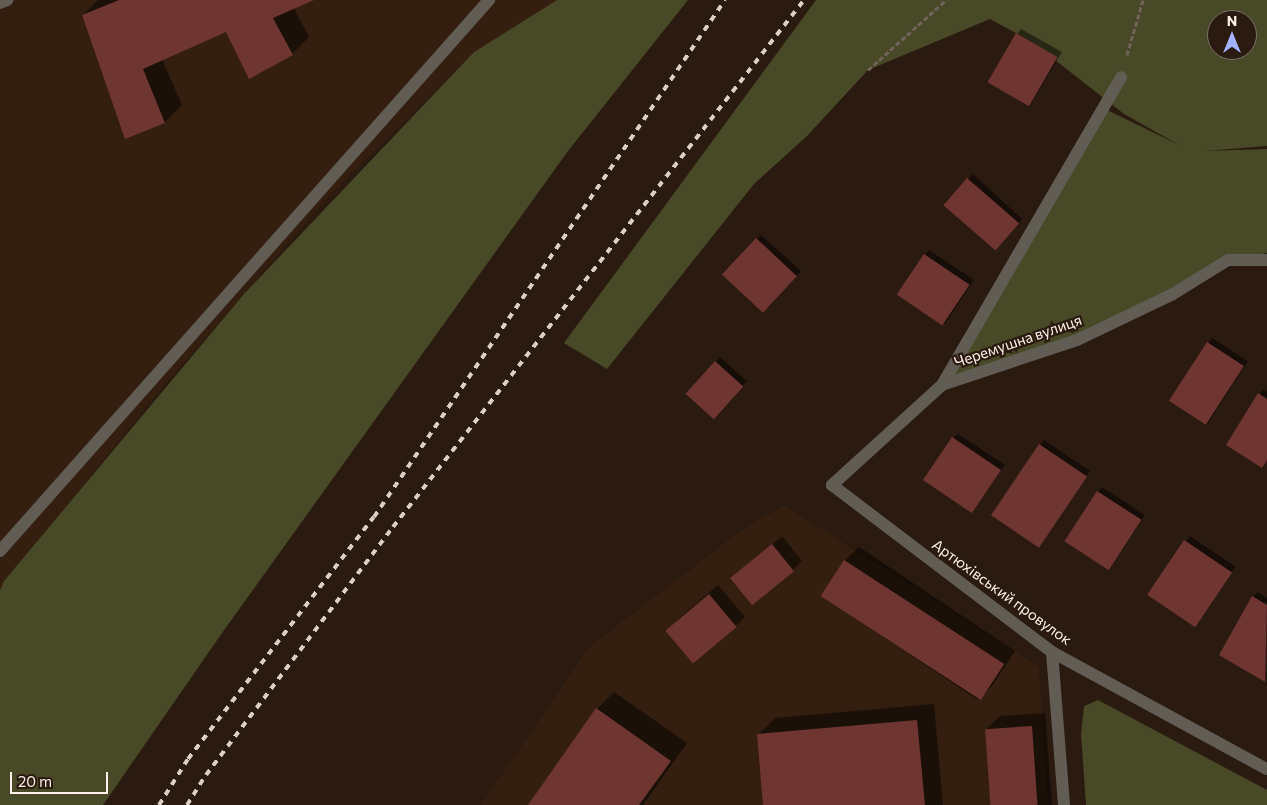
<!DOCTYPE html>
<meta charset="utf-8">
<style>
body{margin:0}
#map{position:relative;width:1267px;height:805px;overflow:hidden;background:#2a1a10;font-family:Commissioner,sans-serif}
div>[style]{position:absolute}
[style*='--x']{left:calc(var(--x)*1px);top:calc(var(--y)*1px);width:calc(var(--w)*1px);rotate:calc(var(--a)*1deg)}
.built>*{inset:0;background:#331e0f}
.green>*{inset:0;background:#484926}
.shadow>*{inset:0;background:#0007;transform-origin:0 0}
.building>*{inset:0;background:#6f3531;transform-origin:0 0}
.path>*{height:3px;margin-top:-1.5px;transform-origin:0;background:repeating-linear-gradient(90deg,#72635a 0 5px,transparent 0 7.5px)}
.lane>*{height:12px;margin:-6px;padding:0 6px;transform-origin:6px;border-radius:6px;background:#615d54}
.street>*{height:12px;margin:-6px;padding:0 6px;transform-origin:6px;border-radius:6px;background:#615d54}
.rail>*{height:4px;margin-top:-2px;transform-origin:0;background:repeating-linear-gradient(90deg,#dbcfc7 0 6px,transparent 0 12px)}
span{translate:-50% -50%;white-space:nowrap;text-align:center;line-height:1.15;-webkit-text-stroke:4.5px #2a1a10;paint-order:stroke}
.street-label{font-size:15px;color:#fcf0e9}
.north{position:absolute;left:1207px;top:10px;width:50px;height:50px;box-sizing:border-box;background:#2a1a10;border:1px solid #7e7067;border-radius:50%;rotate:0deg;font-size:14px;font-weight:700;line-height:20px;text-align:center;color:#fcf0e9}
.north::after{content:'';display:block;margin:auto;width:18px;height:22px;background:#a2b2fd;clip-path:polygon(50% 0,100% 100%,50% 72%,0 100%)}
.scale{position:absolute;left:10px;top:772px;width:98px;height:22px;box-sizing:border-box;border:2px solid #fcf0e9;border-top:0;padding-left:6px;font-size:15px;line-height:18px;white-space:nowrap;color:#fcf0e9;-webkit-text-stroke:4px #2a1a10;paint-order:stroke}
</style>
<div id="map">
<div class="built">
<i style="clip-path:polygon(0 0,574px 0,474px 52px,330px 195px,147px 406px,0 589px)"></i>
<i style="clip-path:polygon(784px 505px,1039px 667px,1048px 805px,481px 805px,588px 648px,740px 531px)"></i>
</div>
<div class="green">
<i style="clip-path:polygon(557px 0,688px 0,568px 151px,222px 633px,103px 805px,0 805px,0 590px,4px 581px,244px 294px,474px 52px)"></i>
<i style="clip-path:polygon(evenodd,816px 0,1267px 0,1267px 146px,1205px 151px,1267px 149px,1267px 253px,1228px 260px,1077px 340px,942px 385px,1103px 108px,1179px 145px,1124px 114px,1032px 42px,990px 19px,868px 70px,807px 136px,754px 184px,607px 369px,564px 343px,816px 0,1217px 20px,1247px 20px,1247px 50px,1217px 50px,1217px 20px)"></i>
<i style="clip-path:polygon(1098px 700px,1267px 790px,1267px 805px,1086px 805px,1081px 734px,1084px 706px)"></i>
</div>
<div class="shadow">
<i style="clip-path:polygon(98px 0,311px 0,294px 8px,309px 37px,292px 54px,250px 77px,226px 30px,162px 59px,182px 105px,165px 122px,126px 137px,83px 15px)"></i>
<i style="clip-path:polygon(1021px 29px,1062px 52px,1030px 106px,1017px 34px)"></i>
<i style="clip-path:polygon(973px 174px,1022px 219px,999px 245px,945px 205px)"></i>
<i style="clip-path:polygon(761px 235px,801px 271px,769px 307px,757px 239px)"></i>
<i style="clip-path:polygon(929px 250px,974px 280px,945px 324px,925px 255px)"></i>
<i style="left:1212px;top:338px;width:43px;height:75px;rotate:33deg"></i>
<i style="left:720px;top:357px;width:36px;height:49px;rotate:42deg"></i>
<i style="clip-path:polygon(1263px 389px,1267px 392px,1267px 461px,1262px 466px,1228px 444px)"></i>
<i style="clip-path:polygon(958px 434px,1005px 465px,975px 504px,953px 438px)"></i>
<i style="clip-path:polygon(1044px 440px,1090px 471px,1038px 545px,1040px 445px)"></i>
<i style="clip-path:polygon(1102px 487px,1145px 515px,1110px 569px,1098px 492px)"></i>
<i style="clip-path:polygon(782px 536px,802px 561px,793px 570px,732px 578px)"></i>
<i style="left:1190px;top:536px;width:55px;height:72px;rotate:34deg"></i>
<i style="clip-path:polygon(859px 547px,1015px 651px,992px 686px,978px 700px,822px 596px,845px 560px)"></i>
<i style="clip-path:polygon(718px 585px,745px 617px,736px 626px,676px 621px)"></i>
<i style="clip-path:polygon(1257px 592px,1267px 598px,1265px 680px,1220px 654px)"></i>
<i style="clip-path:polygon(614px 692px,687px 743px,643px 805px,530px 805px,597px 709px)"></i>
<i style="clip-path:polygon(934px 704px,943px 805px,764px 805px,758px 735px,775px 718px)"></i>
<i style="clip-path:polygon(1045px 713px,1052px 805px,992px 805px,986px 729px,1000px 716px)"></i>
</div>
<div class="building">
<i style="clip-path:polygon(119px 0,314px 0,273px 18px,293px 55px,249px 79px,226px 32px,143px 69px,165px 123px,125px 139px,82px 15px)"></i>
<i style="left:1016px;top:33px;width:48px;height:57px;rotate:30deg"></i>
<i style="left:967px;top:178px;width:69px;height:36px;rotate:41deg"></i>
<i style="left:756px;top:238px;width:56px;height:50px;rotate:43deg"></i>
<i style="left:924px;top:254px;width:55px;height:49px;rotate:34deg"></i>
<i style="left:1207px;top:342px;width:44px;height:70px;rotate:33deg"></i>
<i style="left:715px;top:361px;width:38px;height:44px;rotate:42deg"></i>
<i style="clip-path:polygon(1258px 393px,1267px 399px,1267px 460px,1262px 468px,1226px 445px)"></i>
<i style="left:952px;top:437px;width:59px;height:52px;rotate:34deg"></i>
<i style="left:1039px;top:444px;width:58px;height:86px;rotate:34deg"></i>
<i style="left:1097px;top:491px;width:53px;height:60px;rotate:33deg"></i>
<i style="left:1184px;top:540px;width:58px;height:66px;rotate:34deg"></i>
<i style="left:772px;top:544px;width:35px;height:54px;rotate:51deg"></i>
<i style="left:844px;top:560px;width:191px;height:43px;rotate:33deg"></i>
<i style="left:709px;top:594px;width:43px;height:57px;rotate:50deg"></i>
<i style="clip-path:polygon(1252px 596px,1267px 605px,1265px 682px,1219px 655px)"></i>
<i style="clip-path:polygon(596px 708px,671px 761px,639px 805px,528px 805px)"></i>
<i style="clip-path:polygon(917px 720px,925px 805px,763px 805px,757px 734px)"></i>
<i style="left:1032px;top:726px;width:79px;height:47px;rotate:86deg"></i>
</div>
<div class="path">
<i style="--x:1127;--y:55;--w:57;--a:-73.8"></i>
<i style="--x:868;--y:70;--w:105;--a:-41.9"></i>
</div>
<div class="lane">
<i style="--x:0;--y:3;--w:8;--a:-23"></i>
<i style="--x:0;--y:551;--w:737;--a:-48.41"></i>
</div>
<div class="street">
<i style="--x:1267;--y:260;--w:39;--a:180"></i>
<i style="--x:1228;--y:260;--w:65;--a:148.3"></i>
<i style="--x:1173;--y:294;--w:106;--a:154.4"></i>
<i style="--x:1077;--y:340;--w:142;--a:161.6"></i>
<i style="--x:942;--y:385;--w:149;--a:137.7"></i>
<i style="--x:832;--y:485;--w:276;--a:37.2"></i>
<i style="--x:1052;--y:652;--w:245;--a:28.6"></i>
<i style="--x:942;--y:385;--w:356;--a:-59.8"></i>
<i style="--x:1052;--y:652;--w:153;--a:85.5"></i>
</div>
<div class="rail">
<i style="--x:159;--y:805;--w:54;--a:-57.8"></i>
<i style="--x:188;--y:759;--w:305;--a:-52.5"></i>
<i style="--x:374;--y:517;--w:625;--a:-55.83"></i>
<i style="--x:187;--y:805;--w:36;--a:-58"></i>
<i style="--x:206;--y:775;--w:311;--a:-53"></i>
<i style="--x:393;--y:527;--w:668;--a:-52.05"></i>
</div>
<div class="street-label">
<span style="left:1018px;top:341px;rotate:-19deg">Черемушна вулиця</span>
<span style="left:1002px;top:592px;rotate:36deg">Артюхівський провулок</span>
</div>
<div class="north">N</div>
<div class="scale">20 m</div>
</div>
